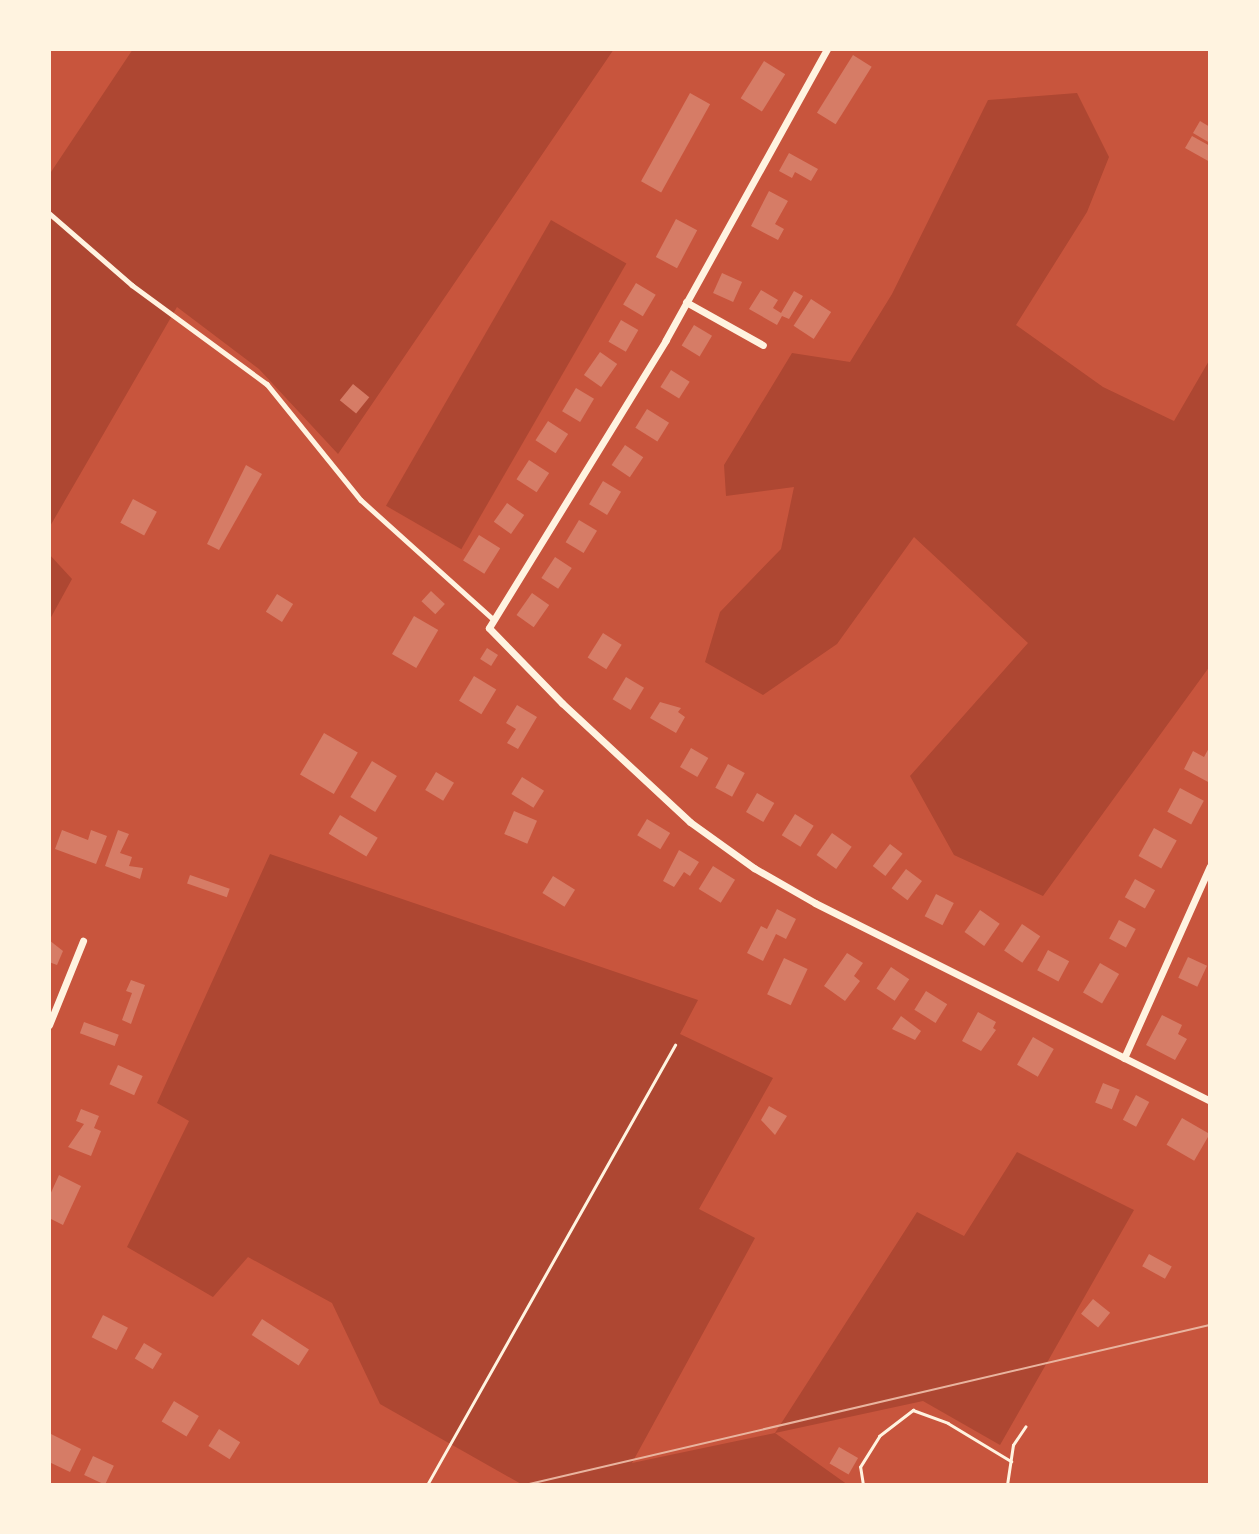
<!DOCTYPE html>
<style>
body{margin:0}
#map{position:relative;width:1259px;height:1534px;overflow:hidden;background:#c8553d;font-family:"Work Sans",sans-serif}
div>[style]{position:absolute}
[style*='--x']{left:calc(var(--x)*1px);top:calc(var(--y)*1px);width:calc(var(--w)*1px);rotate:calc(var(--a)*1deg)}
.green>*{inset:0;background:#ae4732;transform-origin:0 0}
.building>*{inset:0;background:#d67c66;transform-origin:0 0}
.path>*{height:2.5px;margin:-1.25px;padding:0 1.25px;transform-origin:1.25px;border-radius:1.25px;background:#fff3e0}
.service>*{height:4.5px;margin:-2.25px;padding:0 2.25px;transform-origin:2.25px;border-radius:2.25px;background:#fff3e0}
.minor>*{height:7px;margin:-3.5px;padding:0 3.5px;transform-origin:3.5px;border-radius:3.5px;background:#fff3e0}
.tram>*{height:2px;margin:-1px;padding:0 1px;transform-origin:1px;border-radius:1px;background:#e9b49f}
span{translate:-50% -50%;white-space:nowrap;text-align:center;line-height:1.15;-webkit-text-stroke:7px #fff3e0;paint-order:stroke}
.frame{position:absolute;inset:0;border:51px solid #fff3e0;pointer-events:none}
</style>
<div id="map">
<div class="green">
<i style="clip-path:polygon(133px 49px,614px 49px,338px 454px,259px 369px,177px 307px,49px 528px,49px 175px)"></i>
<i style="clip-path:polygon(1077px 93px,1109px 157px,1087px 212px,1016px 325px,1103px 387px,1174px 421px,1210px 359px,1210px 666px,1043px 896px,954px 855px,910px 776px,1028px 643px,914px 537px,837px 644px,763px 695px,705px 662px,720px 612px,781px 549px,794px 487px,726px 496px,724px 465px,792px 353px,850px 362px,892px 294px,988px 100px)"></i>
<i style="left:551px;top:220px;width:87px;height:330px;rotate:30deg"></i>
<i style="clip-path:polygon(49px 554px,72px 579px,49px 621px)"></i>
<i style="clip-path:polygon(270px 854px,698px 1000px,680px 1034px,773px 1078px,699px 1209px,755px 1238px,632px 1463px,775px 1433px,917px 1212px,964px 1236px,1017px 1152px,1134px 1210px,1000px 1445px,923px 1401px,775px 1433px,848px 1485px,523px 1485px,380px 1404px,332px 1303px,248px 1257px,213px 1297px,127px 1247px,189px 1121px,157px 1103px)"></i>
</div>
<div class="building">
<i style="left:853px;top:55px;width:22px;height:68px;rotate:32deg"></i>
<i style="left:764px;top:61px;width:25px;height:44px;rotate:32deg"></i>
<i style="left:690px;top:93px;width:23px;height:101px;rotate:29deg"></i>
<i style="clip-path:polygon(1200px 121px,1210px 127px,1210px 143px,1193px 133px)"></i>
<i style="clip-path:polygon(1192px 136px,1210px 146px,1210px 162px,1185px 148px)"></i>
<i style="clip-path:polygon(789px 153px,818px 169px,811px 181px,795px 172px,792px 178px,779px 171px)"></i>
<i style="clip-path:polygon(769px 191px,788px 201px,775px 224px,784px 229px,778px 240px,751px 226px)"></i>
<i style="left:676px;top:219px;width:24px;height:43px;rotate:28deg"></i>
<i style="left:722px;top:273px;width:22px;height:22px;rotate:24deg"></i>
<i style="left:636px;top:283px;width:23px;height:25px;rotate:31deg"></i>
<i style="clip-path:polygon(761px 290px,778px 300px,773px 308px,781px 313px,794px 291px,803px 296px,789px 319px,782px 316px,777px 325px,749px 309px)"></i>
<i style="left:811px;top:299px;width:24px;height:32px;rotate:33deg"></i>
<i style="left:621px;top:320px;width:20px;height:25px;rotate:30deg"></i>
<i style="left:694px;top:325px;width:21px;height:24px;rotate:31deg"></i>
<i style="left:600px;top:352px;width:21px;height:28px;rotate:35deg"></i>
<i style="left:671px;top:370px;width:22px;height:20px;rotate:32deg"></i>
<i style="left:353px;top:384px;width:21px;height:21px;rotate:39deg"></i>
<i style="left:576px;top:388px;width:21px;height:27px;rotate:31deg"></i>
<i style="left:647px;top:409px;width:26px;height:22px;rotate:32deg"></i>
<i style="left:548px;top:421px;width:24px;height:23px;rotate:33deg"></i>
<i style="left:625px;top:445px;width:22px;height:24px;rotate:34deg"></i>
<i style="left:529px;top:460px;width:24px;height:23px;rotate:33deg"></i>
<i style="clip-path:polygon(246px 465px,262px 474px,219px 550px,207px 544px)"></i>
<i style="left:603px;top:481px;width:21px;height:27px;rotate:31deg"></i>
<i style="left:133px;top:499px;width:27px;height:27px;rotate:28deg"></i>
<i style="left:507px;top:503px;width:21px;height:23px;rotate:35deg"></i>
<i style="left:579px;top:520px;width:21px;height:26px;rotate:31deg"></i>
<i style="left:479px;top:535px;width:25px;height:30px;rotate:32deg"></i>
<i style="left:555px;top:557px;width:20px;height:25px;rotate:33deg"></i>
<i style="left:431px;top:591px;width:19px;height:14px;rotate:43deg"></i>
<i style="left:532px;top:593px;width:21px;height:27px;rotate:35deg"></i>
<i style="left:277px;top:594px;width:19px;height:21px;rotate:32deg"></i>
<i style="left:414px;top:616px;width:28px;height:44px;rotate:30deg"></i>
<i style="left:603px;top:633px;width:22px;height:29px;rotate:32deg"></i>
<i style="left:487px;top:648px;width:13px;height:13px;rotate:32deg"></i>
<i style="left:474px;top:676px;width:26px;height:29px;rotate:31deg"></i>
<i style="left:626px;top:677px;width:21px;height:26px;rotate:31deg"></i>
<i style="clip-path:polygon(660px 702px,681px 708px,678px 712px,685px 717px,676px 733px,650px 718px)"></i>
<i style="clip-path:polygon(517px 705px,537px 717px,518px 749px,507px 743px,516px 729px,506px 723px)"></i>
<i style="left:324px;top:733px;width:39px;height:48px;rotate:30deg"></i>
<i style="clip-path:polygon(1210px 746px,1210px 783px,1184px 769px,1193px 751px,1204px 757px)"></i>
<i style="left:691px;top:748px;width:20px;height:22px;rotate:30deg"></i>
<i style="left:372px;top:761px;width:29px;height:42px;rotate:31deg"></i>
<i style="left:728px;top:764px;width:19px;height:27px;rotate:28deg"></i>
<i style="left:436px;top:772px;width:21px;height:21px;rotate:31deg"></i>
<i style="left:522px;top:777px;width:26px;height:20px;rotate:32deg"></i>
<i style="left:1180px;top:788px;width:27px;height:27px;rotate:28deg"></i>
<i style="left:757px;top:793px;width:20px;height:22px;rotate:30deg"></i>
<i style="left:514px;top:811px;width:25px;height:25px;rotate:23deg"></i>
<i style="left:795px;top:814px;width:22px;height:25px;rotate:32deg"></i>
<i style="left:340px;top:815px;width:44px;height:22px;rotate:31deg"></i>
<i style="left:647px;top:819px;width:27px;height:19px;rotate:31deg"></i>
<i style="left:1154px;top:828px;width:26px;height:32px;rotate:29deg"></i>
<i style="clip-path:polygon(62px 830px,88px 840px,91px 830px,107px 836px,96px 864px,55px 849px)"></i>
<i style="clip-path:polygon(118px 830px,129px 834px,120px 853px,132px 857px,129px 866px,143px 868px,140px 879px,105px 866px)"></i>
<i style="left:832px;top:833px;width:24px;height:27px;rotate:35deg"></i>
<i style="left:890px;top:844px;width:16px;height:28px;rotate:38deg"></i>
<i style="clip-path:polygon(679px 850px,699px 862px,690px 876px,684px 872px,674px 887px,663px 881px)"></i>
<i style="left:713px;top:866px;width:26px;height:27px;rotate:32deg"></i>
<i style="left:906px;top:869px;width:20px;height:24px;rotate:37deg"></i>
<i style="left:190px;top:875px;width:42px;height:9px;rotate:19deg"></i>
<i style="left:553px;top:876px;width:26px;height:20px;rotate:32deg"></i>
<i style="left:1135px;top:879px;width:23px;height:21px;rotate:29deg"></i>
<i style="left:936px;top:894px;width:20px;height:25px;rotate:27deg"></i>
<i style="clip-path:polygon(777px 909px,796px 919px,786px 939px,776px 934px,763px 961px,747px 953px,761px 926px,767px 929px)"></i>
<i style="left:980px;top:910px;width:24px;height:27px;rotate:35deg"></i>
<i style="left:1119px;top:920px;width:19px;height:21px;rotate:28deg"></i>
<i style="left:1022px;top:924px;width:22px;height:32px;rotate:34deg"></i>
<i style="clip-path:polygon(49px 940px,63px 951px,57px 965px,49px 962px)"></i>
<i style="left:1048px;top:950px;width:24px;height:23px;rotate:28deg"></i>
<i style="clip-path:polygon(847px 953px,863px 963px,854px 976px,860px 981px,845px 1001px,824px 986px)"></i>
<i style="left:1188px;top:957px;width:21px;height:23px;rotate:25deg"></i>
<i style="left:784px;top:958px;width:26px;height:40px;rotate:25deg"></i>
<i style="left:1100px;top:963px;width:22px;height:34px;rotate:30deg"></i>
<i style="left:891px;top:967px;width:22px;height:26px;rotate:34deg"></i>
<i style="clip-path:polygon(131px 980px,145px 985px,131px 1024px,122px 1020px,132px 993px,126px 991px)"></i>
<i style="left:926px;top:991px;width:25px;height:22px;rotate:32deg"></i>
<i style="clip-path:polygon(978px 1012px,996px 1022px,993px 1028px,996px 1030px,981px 1051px,962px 1041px)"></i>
<i style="clip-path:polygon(1162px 1015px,1182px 1025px,1178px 1034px,1187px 1039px,1175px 1060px,1146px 1045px)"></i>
<i style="clip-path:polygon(901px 1016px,921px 1031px,915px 1040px,892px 1029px)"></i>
<i style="left:84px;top:1022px;width:37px;height:12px;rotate:20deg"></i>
<i style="left:1033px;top:1037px;width:24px;height:32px;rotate:30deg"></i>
<i style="left:118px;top:1065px;width:27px;height:21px;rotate:24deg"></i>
<i style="left:1103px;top:1083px;width:18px;height:21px;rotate:22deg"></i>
<i style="left:1136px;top:1095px;width:15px;height:28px;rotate:28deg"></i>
<i style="clip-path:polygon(769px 1106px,787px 1116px,775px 1135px,761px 1120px)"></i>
<i style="clip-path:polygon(81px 1109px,99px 1116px,94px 1128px,101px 1131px,91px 1156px,68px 1147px,84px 1124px,76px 1121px)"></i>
<i style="left:1182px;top:1118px;width:32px;height:31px;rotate:30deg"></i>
<i style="clip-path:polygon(59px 1175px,81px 1186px,63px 1225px,49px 1218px,49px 1197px)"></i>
<i style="left:1149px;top:1254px;width:26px;height:14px;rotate:29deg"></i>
<i style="left:1093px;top:1299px;width:22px;height:19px;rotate:39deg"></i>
<i style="left:103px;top:1315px;width:28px;height:25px;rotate:27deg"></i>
<i style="left:262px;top:1319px;width:56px;height:19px;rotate:33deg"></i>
<i style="left:144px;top:1343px;width:21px;height:18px;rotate:31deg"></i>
<i style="left:174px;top:1401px;width:29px;height:24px;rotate:31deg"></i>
<i style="left:219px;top:1429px;width:25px;height:20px;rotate:32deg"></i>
<i style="clip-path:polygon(49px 1433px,81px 1449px,70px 1472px,49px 1462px)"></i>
<i style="left:839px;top:1447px;width:22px;height:19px;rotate:30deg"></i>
<i style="left:93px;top:1456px;width:23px;height:21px;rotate:25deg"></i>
</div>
<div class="path">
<i style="--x:427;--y:1485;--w:505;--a:-60.59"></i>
<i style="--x:863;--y:1485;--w:18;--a:-99"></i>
<i style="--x:860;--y:1467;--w:36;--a:-58"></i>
<i style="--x:879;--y:1436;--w:43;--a:-37.4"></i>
<i style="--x:913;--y:1410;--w:37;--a:20"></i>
<i style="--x:948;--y:1423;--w:74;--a:31.1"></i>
<i style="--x:1007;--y:1485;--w:40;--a:-81.5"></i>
<i style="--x:1013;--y:1445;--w:22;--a:-56"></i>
</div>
<div class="service">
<i style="--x:49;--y:213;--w:110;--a:40.9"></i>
<i style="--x:132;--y:285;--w:167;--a:36.3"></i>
<i style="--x:267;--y:384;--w:149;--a:51"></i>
<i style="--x:361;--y:500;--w:176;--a:42"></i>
</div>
<div class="minor">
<i style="--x:827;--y:49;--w:333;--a:119"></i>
<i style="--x:666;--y:340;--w:338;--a:121.6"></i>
<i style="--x:489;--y:628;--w:105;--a:45.8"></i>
<i style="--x:562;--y:703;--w:175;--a:42.9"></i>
<i style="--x:690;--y:822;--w:79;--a:35.7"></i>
<i style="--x:754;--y:868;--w:70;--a:29.8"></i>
<i style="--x:815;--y:903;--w:442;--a:26.6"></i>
<i style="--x:686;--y:302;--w:88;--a:29.2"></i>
<i style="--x:49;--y:1025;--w:91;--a:-68"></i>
<i style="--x:1124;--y:1058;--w:210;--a:-65.9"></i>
</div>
<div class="tram">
<i style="--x:525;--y:1485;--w:703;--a:-13.15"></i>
</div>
<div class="frame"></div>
</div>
